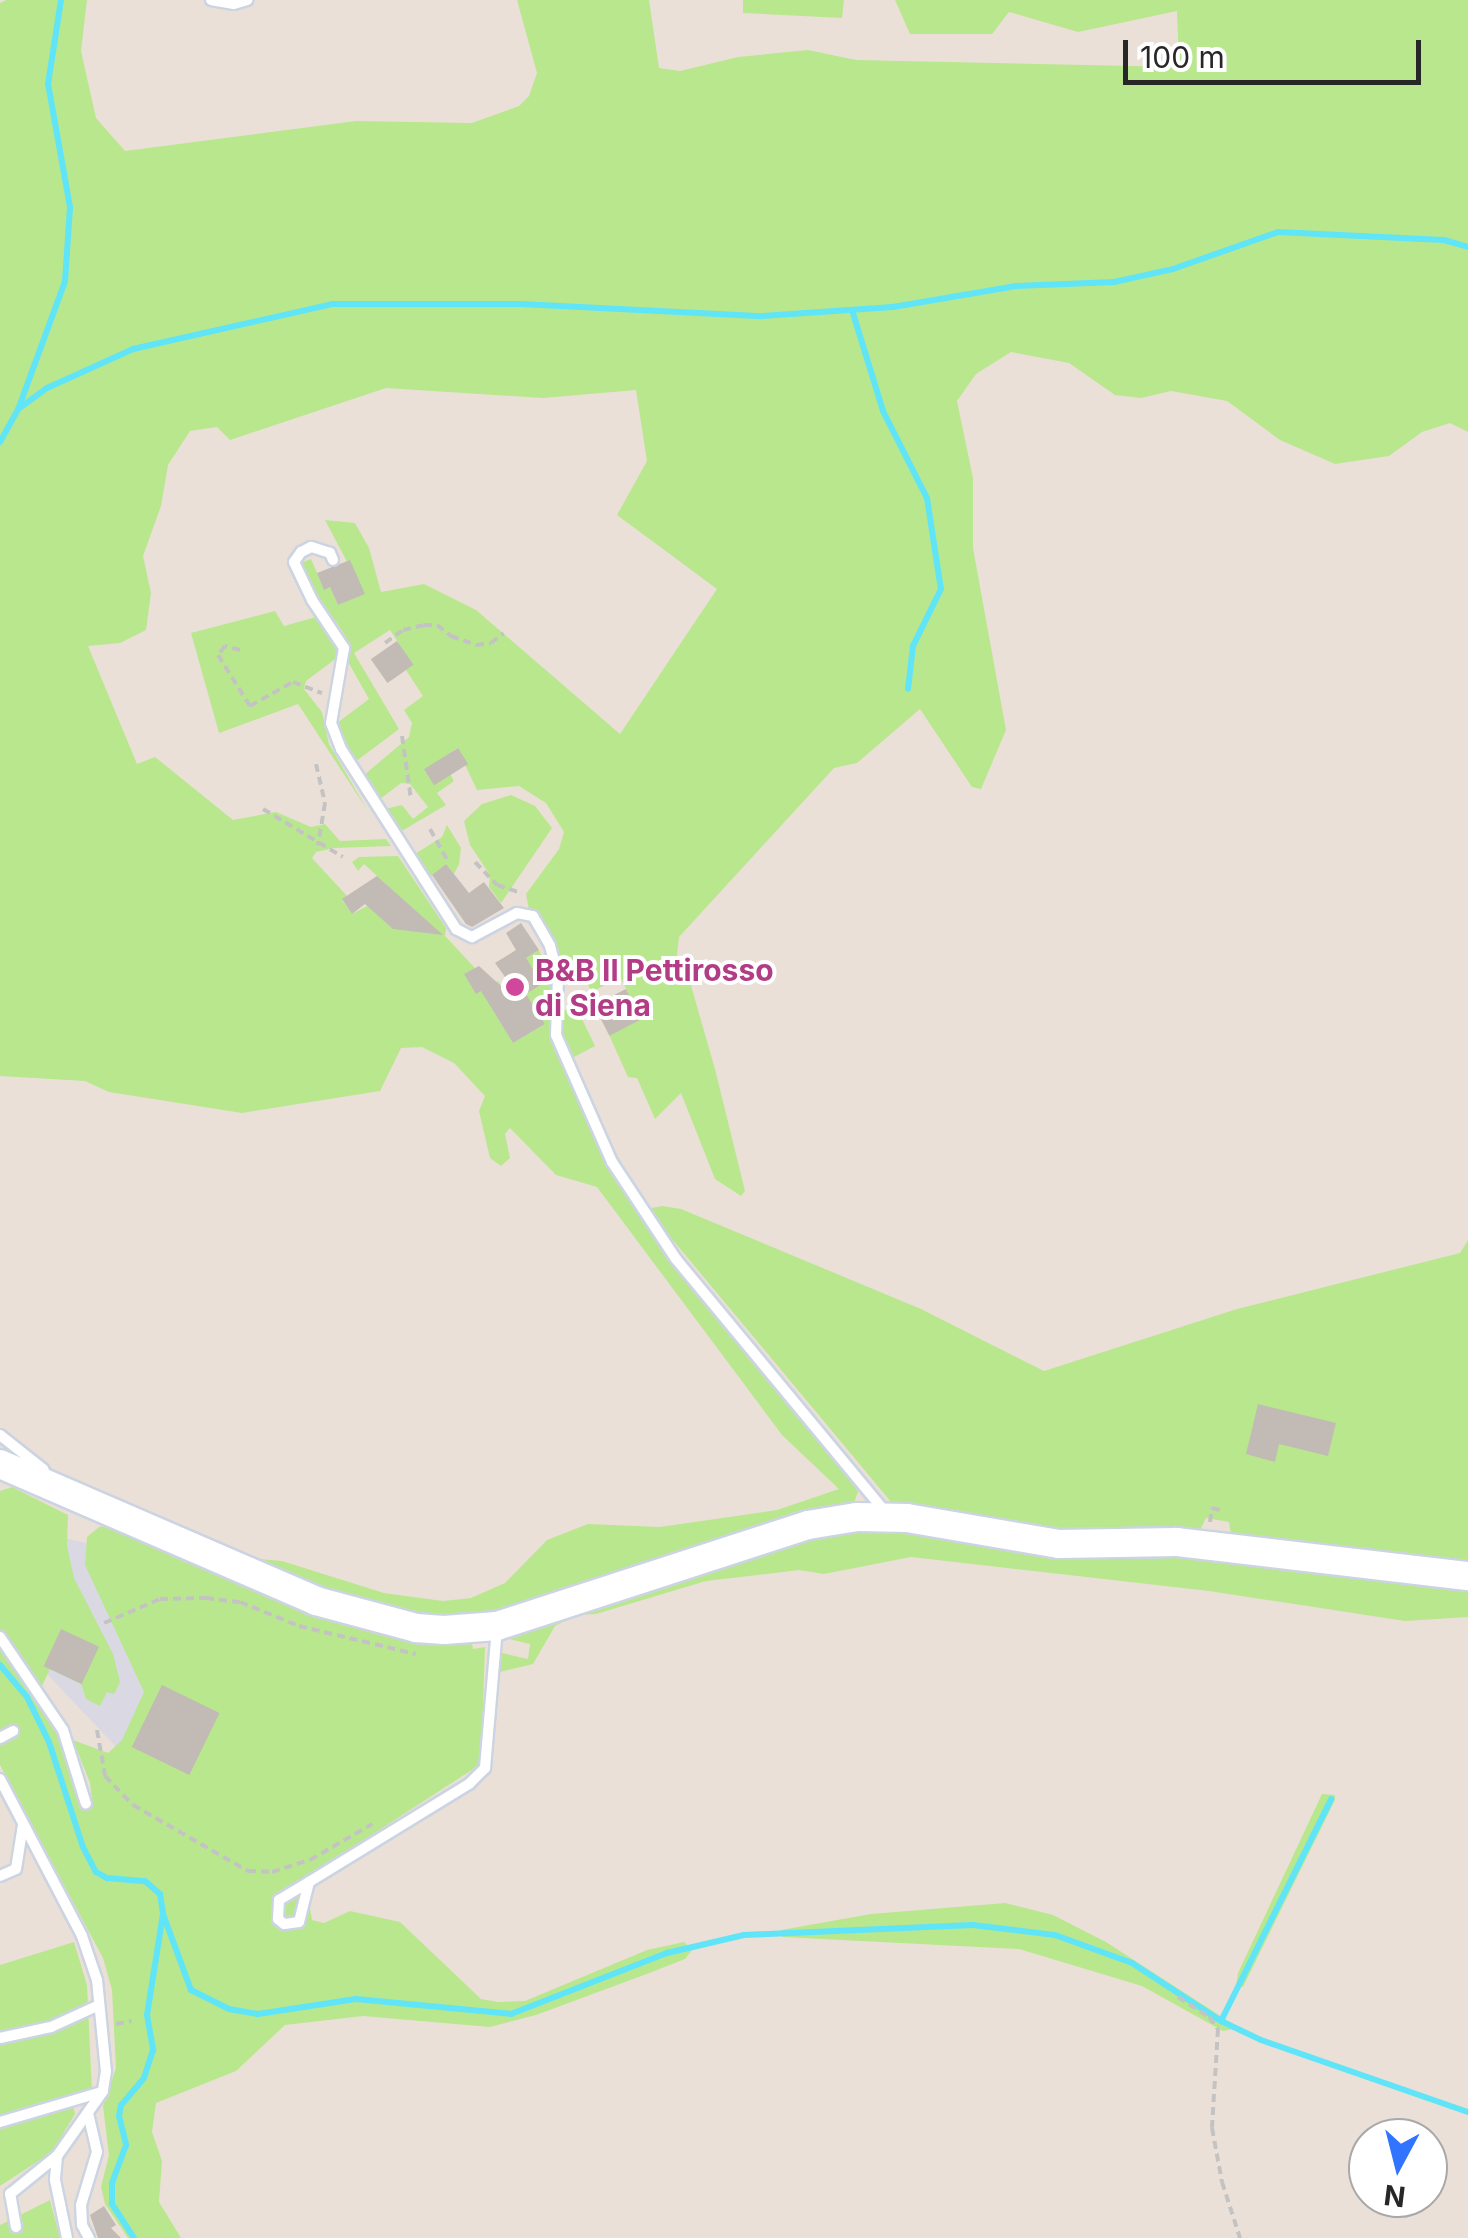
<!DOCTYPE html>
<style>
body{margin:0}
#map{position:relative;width:1468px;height:2238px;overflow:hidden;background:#ebe0d7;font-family:Inter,sans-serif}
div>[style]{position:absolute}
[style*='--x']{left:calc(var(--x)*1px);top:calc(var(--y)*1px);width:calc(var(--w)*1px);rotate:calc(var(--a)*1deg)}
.industrial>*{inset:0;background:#dad9e3}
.green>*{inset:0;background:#b9e78e}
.stream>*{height:6px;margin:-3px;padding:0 3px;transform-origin:3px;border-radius:3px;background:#60e4f7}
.building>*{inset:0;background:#c2bab4;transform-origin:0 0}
.path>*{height:4px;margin-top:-2px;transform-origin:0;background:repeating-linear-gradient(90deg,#c3c3c3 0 8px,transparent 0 13px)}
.roads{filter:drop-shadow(2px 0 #ccd4e2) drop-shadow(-2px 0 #ccd4e2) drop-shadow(0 2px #ccd4e2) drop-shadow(0 -2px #ccd4e2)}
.lane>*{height:10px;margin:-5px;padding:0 5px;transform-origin:5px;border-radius:5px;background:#fff}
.secondary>*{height:28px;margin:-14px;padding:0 14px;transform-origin:14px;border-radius:14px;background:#fff}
.dots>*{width:28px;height:28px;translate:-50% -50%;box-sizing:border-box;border:5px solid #fff;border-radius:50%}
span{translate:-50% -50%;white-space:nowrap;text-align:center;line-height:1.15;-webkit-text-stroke:8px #fff;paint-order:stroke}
.hotel-label{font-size:30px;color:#b23c85;font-weight:700}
.left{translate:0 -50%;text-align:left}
.north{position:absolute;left:1348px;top:2118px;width:100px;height:100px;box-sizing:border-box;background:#fff;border:2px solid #a9a9a9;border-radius:50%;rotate:187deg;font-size:28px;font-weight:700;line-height:40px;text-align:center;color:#272727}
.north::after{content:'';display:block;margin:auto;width:35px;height:45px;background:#3074ff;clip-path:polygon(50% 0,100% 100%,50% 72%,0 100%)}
.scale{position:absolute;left:1123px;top:40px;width:298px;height:45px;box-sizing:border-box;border:5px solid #272727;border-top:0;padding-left:12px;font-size:30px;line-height:35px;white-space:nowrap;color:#272727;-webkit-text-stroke:8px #fff;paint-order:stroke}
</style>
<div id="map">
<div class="industrial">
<i style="clip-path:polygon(43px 1533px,99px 1546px,233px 1702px,118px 1749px,45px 1672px,0 1578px)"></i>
</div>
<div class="green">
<i style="clip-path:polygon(6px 0,87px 0,81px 51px,96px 118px,125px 151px,356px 121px,472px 123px,519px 106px,529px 96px,537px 73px,517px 0,649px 0,659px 68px,680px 71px,738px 57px,808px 50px,856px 60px,1179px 67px,1177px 11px,1078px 32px,1009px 12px,992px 34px,910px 34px,895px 0,1468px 0,1468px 432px,1450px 423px,1422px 432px,1389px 456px,1335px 464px,1280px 440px,1227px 401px,1171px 391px,1141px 398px,1115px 395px,1069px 363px,1011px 352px,976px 374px,957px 401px,973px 478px,973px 548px,1006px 730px,981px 789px,972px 787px,920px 709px,857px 763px,834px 768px,679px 937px,677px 955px,690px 982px,715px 1069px,745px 1191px,741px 1196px,715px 1179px,681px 1093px,655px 1119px,637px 1078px,628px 1077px,609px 1035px,641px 1018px,610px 957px,600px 962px,610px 982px,592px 992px,585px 980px,564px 976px,542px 920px,529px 910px,526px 894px,559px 849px,564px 832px,546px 803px,519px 786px,477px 790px,457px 748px,442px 759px,454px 781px,437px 793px,446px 805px,400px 832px,385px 809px,402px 805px,413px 819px,428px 807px,410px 784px,401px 783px,379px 800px,363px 776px,409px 737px,412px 723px,404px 710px,423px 696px,406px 670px,413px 665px,390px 630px,354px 653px,399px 729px,355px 762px,337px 734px,337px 723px,369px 699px,347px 660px,351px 647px,343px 632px,311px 586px,301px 563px,311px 559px,324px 589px,330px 587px,338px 605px,364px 594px,325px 520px,355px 523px,369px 548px,381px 592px,424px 584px,476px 610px,620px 734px,717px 589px,617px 515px,647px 461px,636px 390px,543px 398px,386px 388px,230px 440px,217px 427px,190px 431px,168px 465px,161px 506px,143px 556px,151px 593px,146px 630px,120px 643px,88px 646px,137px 764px,155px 757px,233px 820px,276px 812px,311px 827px,325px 824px,340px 841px,386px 839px,391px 846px,334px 848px,316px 852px,312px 858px,347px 896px,342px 900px,352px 914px,367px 906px,432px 926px,364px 864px,358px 871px,352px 862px,359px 857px,398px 856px,446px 928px,445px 936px,475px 968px,477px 993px,498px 981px,507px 996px,491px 1007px,513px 1043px,545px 1024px,526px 994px,526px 958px,539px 950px,551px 981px,550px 1032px,612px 1175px,661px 1248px,851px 1480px,858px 1492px,854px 1503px,464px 1622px,371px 1607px,238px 1557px,282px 1561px,384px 1593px,443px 1601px,471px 1598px,505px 1583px,547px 1540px,588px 1524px,660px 1527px,777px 1510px,839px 1489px,782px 1435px,597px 1187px,556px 1175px,510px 1128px,505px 1134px,510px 1158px,501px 1166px,490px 1158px,479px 1111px,485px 1096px,454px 1063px,422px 1047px,401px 1048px,380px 1091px,242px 1113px,109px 1092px,85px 1081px,0 1076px,0 3px)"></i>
<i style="clip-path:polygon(743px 0,844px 0,842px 18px,743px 13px)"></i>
<i style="clip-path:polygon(275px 611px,284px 626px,316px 617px,337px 644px,338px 657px,306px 681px,304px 689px,322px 712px,329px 744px,368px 811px,298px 704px,219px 733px,191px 633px)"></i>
<i style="clip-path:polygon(511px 795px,535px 806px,552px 828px,501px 903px,489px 887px,490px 875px,470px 845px,464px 821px,482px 804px)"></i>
<i style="clip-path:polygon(447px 825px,461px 848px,459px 864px,454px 874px,446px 864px,431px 876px,415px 854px,442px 837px)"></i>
<i style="clip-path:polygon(574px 1002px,595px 1046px,572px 1058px,560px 1036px,561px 1014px)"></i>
<i style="clip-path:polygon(662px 1206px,681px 1209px,921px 1309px,1044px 1371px,1237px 1309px,1460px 1253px,1468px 1240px,1468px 1566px,1231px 1535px,1229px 1522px,1206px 1518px,1200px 1530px,1055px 1531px,891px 1502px,647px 1209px)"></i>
<i style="clip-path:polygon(12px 1487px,68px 1515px,67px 1546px,74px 1578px,113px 1654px,120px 1682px,114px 1694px,107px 1692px,100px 1706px,86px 1699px,81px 1684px,50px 1669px,42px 1686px,0 1629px,0 1491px)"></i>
<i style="clip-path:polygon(112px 1525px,484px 1642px,472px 1644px,473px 1649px,485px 1647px,481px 1764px,305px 1878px,312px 1920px,324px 1923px,350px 1911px,400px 1922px,481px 1999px,498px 2002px,525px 2001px,647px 1950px,684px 1942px,692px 1950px,685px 1959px,644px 1975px,536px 2015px,490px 2027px,363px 2016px,285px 2025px,236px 2071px,156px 2103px,152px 2132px,162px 2161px,159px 2202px,181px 2238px,128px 2238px,105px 2204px,101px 2187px,109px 2155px,103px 2106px,116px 2068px,112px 1990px,103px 1958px,0 1765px,0 1650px,57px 1733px,80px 1806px,93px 1807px,90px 1783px,73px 1740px,108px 1753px,122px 1740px,144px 1692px,85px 1565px,87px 1537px,99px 1527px)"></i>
<i style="clip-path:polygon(855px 1527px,1216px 1556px,1468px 1587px,1468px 1617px,1405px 1621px,1209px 1591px,911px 1557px,824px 1574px,799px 1570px,706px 1581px,596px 1614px,577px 1615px,555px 1626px,533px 1664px,500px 1672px,502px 1653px,528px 1659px,530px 1644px,505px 1638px,814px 1535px)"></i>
<i style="clip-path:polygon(1322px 1794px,1335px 1795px,1335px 1800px,1243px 1987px,1236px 1987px,1238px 1973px)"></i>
<i style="clip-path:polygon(1005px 1903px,1053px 1915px,1106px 1942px,1239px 2028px,1223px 2031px,1142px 1986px,1019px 1949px,782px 1937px,781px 1930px,871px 1914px)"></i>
<i style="clip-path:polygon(74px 1942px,87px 1985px,92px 2092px,71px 2098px,75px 2114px,52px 2152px,0 2186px,0 1965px)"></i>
<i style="clip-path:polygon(50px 2200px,60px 2238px,0 2238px,0 2225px)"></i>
</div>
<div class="stream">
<i style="--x:852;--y:310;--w:106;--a:72.9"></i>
<i style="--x:883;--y:411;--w:97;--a:63.2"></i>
<i style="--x:927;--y:498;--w:92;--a:81.3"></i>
<i style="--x:941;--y:589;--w:64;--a:116.2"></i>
<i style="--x:913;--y:646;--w:43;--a:96.6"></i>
<i style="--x:19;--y:407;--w:134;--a:-69.9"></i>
<i style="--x:65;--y:281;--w:74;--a:-86.1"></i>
<i style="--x:70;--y:207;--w:125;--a:-100.1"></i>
<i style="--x:48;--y:84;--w:85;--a:-81.2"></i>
<i style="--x:0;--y:442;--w:38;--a:-61"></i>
<i style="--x:18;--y:409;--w:36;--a:-36"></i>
<i style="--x:47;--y:388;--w:94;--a:-24.4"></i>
<i style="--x:133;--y:349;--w:204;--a:-12.7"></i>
<i style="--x:332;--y:304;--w:189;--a:0"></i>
<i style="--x:521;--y:304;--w:241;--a:2.9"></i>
<i style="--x:762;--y:316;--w:131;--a:-3.9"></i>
<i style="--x:893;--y:307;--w:125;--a:-9.7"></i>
<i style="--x:1016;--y:286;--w:98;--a:-2.3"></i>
<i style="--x:1114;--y:282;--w:60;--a:-12.4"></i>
<i style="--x:1173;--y:269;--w:111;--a:-19.4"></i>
<i style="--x:1278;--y:232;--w:166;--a:2.8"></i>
<i style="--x:1444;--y:240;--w:25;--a:16"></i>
<i style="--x:0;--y:1665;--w:42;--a:49.8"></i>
<i style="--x:27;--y:1697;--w:50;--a:63.9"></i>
<i style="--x:49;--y:1742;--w:110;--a:72.1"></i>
<i style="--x:83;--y:1847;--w:28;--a:63"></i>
<i style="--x:96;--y:1872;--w:13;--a:29"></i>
<i style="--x:107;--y:1878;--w:38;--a:5"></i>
<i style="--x:145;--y:1881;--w:20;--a:41"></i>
<i style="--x:160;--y:1894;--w:20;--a:81"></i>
<i style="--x:163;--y:1914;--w:102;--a:99"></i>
<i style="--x:147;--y:2015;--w:36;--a:80"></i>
<i style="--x:153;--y:2050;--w:29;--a:108"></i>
<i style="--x:144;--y:2078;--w:35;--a:130"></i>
<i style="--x:121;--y:2105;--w:11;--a:100"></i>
<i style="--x:119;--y:2116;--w:30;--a:76"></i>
<i style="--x:126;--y:2145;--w:40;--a:110.2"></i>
<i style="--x:112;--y:2183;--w:21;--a:90"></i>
<i style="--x:112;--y:2204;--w:40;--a:57.1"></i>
<i style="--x:163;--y:1914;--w:81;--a:69.8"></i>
<i style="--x:191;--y:1990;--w:42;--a:26.6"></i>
<i style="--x:229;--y:2009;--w:29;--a:10"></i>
<i style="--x:258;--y:2014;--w:99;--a:-8.7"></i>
<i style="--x:356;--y:1999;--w:156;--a:5.5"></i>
<i style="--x:511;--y:2014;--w:168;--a:-21.4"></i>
<i style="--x:667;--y:1953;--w:79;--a:-13.2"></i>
<i style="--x:744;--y:1935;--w:229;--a:-2.5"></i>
<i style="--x:973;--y:1925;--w:83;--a:7"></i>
<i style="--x:1055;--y:1935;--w:82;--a:20"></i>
<i style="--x:1132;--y:1963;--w:106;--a:33.1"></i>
<i style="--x:1221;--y:2021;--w:44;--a:25.4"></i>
<i style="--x:1261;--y:2040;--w:219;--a:19.2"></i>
<i style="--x:1221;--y:2021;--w:248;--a:-63.6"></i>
</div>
<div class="building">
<i style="clip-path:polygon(350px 560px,365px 594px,338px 605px,330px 587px,324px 590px,317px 573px)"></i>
<i style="left:397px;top:641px;width:29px;height:32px;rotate:55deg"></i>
<i style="left:458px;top:748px;width:19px;height:40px;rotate:58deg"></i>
<i style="clip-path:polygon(446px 864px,469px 893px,484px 882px,504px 908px,472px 927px,466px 924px,432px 875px)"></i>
<i style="clip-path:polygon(377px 876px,443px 935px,393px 929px,365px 904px,352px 914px,342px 899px)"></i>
<i style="clip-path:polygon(521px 923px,539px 950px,526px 958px,542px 984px,526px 994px,545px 1024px,513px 1043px,481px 991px,476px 994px,464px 974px,479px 966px,502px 987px,508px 981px,495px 963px,516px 950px,506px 933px)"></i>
<i style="left:626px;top:989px;width:34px;height:36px;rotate:63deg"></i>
<i style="clip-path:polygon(1258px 1404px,1336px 1423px,1328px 1456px,1279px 1444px,1275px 1462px,1246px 1454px)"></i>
<i style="left:61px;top:1629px;width:42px;height:41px;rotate:25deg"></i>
<i style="left:162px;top:1685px;width:64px;height:69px;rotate:26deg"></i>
<i style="clip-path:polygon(104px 2206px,116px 2225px,111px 2228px,121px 2238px,98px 2238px,90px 2215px)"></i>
</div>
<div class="path">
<i style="--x:385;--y:643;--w:22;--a:-36"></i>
<i style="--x:403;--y:630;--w:22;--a:-13"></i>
<i style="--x:424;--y:625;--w:13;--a:0"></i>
<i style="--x:437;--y:625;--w:18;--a:38"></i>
<i style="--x:451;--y:636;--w:27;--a:20"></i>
<i style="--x:476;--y:645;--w:15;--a:-8"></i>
<i style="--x:491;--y:643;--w:16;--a:-38"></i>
<i style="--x:240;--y:650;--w:16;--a:-165"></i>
<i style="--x:225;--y:646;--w:11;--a:128"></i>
<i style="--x:218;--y:655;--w:60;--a:57.9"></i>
<i style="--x:250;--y:706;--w:49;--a:-29.2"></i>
<i style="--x:293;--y:682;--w:31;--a:21"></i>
<i style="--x:402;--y:736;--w:64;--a:81.9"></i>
<i style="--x:316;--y:764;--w:40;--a:77"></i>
<i style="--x:325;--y:803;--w:43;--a:99.5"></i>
<i style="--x:263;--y:809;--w:93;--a:31"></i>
<i style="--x:430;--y:829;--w:39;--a:61"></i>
<i style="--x:475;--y:862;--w:32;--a:46"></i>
<i style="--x:497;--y:885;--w:26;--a:18"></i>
<i style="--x:1210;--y:1522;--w:14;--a:-82"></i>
<i style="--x:1212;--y:1508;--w:8;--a:14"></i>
<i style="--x:104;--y:1623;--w:61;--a:-23.2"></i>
<i style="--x:160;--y:1599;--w:46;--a:-1.2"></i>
<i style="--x:206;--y:1598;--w:34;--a:7"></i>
<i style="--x:240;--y:1602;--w:64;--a:22.1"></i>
<i style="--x:299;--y:1626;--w:120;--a:13.5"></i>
<i style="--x:97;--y:1730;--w:47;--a:80.1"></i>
<i style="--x:105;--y:1776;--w:40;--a:46"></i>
<i style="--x:133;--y:1805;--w:133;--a:29.9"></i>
<i style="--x:248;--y:1871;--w:24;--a:2"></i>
<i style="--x:272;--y:1872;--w:40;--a:-18"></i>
<i style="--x:310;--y:1860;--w:72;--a:-30.1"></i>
<i style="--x:1178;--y:1997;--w:37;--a:33"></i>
<i style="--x:1209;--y:2017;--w:15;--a:53"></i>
<i style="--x:1218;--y:2029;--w:99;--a:93.5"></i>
<i style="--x:1212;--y:2128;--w:55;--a:79.5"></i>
<i style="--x:1222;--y:2182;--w:59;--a:72.2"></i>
<i style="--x:116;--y:2024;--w:16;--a:-11"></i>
</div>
<div class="roads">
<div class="lane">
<i style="--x:211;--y:0;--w:23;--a:10"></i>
<i style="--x:234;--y:4;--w:14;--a:-17"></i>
<i style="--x:333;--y:560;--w:8;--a:-113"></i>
<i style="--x:330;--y:553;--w:20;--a:-162"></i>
<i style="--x:311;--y:547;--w:11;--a:153"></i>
<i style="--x:301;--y:552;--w:12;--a:125"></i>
<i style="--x:294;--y:562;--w:42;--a:64.7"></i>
<i style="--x:312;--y:600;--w:58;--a:56.3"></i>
<i style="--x:344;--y:648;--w:76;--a:99.8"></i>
<i style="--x:331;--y:723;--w:28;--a:69"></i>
<i style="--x:341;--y:749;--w:214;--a:57.4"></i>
<i style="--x:456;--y:929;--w:18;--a:27"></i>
<i style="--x:472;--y:937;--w:51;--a:-28.1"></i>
<i style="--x:517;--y:913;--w:16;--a:11"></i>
<i style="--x:533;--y:916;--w:34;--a:60"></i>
<i style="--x:550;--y:946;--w:31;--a:75"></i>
<i style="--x:558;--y:976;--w:59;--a:91.9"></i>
<i style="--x:556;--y:1035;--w:139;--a:66.2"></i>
<i style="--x:612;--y:1162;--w:116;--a:56.6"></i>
<i style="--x:676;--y:1259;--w:331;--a:50.4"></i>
<i style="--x:0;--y:1435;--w:55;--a:38.3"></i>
<i style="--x:43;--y:1469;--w:9;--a:63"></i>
<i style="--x:0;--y:1637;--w:112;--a:55.9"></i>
<i style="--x:63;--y:1730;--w:77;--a:72.7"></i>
<i style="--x:0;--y:1738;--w:15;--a:-28"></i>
<i style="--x:0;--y:1779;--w:177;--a:62.4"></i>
<i style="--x:82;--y:1936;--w:46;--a:71.2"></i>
<i style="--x:97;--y:1980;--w:91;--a:84.4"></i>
<i style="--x:106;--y:2071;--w:20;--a:99"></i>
<i style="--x:103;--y:2091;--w:80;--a:125.3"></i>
<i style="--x:57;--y:2156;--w:24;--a:95"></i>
<i style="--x:55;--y:2180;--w:59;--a:78.3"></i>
<i style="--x:0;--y:1876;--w:17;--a:-24"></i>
<i style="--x:16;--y:1869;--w:45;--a:-81"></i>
<i style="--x:309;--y:1882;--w:41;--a:104"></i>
<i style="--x:299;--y:1922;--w:15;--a:172"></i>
<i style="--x:284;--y:1924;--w:8;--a:-140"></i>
<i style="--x:278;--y:1919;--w:19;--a:-87"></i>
<i style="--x:279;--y:1900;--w:35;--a:-31"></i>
<i style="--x:309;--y:1882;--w:188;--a:-31.5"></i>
<i style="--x:469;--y:1784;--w:23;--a:-45"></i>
<i style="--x:485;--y:1768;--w:140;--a:-85.1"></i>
<i style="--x:0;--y:2038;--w:52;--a:-12.2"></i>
<i style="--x:51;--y:2027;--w:53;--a:-24.6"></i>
<i style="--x:88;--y:2113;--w:40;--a:77"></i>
<i style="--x:97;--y:2152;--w:55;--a:106.8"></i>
<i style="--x:81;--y:2205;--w:20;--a:87"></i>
<i style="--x:82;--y:2225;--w:15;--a:62"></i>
<i style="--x:0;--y:2122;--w:106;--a:-16.4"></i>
<i style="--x:16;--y:2227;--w:34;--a:-100"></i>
<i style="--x:10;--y:2194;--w:60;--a:-39"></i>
</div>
<div class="secondary">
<i style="--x:0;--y:1464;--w:344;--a:23.4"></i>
<i style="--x:316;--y:1601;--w:104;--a:15.1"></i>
<i style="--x:416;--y:1628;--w:28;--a:4"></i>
<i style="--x:444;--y:1630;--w:53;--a:-4.3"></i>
<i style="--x:497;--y:1626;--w:327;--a:-18"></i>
<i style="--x:808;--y:1525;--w:50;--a:-9.3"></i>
<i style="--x:857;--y:1517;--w:50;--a:1.1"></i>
<i style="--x:907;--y:1518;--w:154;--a:9.7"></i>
<i style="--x:1059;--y:1544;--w:118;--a:-1"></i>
<i style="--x:1177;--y:1542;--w:293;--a:6.7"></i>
</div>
</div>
<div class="dots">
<i style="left:515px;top:987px;background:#d1479c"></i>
</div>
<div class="hotel-label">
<span class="left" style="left:535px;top:987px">B&amp;B Il Pettirosso<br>di Siena</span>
</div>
<div class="north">N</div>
<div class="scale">100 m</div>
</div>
